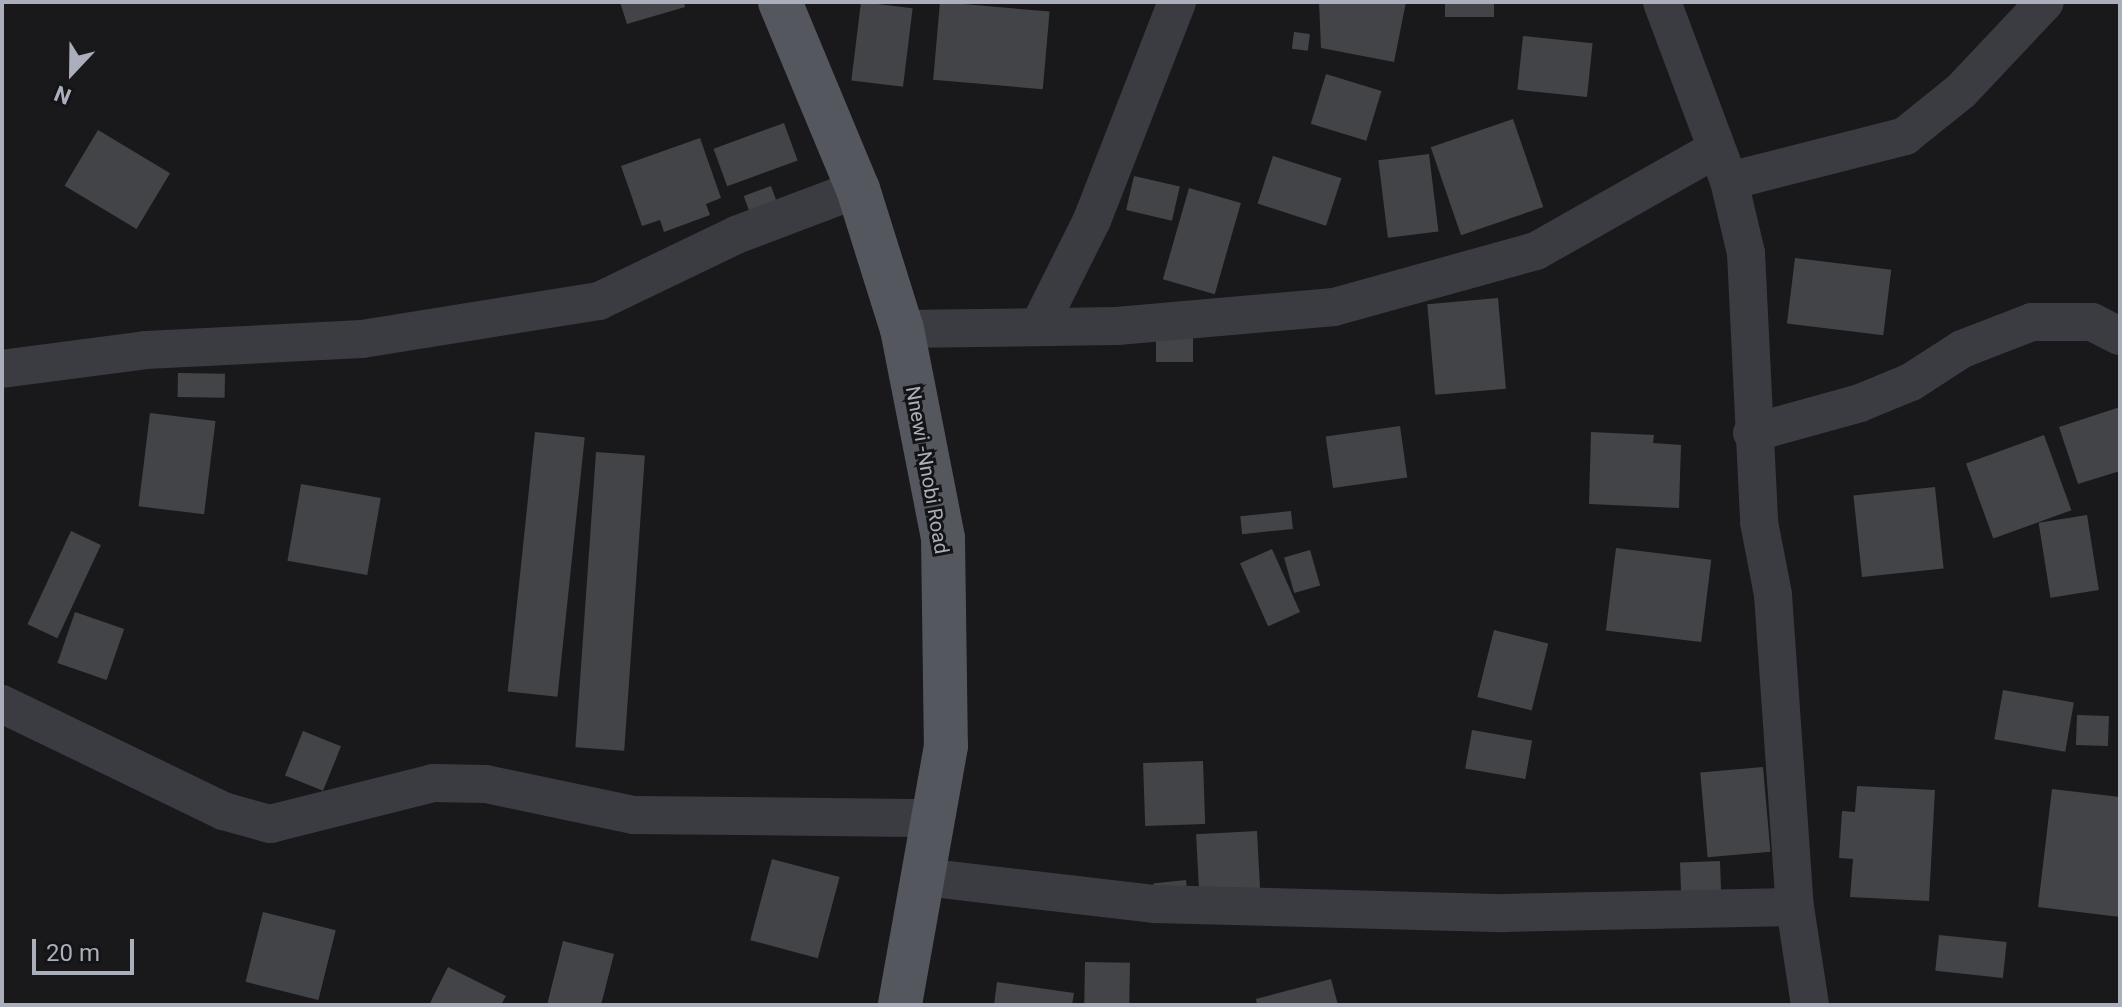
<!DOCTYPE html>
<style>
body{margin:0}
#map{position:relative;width:2122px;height:1007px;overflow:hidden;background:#19191b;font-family:Roboto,sans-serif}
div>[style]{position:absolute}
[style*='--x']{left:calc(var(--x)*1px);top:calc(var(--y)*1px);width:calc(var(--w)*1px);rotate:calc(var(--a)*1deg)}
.building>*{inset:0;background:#434448;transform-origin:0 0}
.minor>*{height:38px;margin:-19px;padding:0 19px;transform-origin:19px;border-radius:19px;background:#3b3c42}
.major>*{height:44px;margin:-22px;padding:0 22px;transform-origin:22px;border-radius:22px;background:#55575f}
span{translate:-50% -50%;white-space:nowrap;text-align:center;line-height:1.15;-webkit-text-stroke:6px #141416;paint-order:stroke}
.street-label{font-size:20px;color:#aaafbb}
.frame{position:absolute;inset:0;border:4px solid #aaafbb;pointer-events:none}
.north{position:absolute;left:32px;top:32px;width:80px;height:80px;-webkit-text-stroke:6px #141416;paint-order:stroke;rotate:202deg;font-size:22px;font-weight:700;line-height:32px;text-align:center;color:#aaafbb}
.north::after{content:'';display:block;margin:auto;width:28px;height:36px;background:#aaafbb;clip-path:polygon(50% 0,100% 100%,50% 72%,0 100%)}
.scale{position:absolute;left:32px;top:939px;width:102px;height:36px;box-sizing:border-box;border:4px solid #aaafbb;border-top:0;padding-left:10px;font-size:24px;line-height:28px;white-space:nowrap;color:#aaafbb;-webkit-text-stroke:6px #141416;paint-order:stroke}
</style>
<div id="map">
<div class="building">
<i style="clip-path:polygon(620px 2px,684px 2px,685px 7px,627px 24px)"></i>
<i style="left:861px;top:2px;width:52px;height:79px;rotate:7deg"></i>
<i style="left:940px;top:2px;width:110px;height:78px;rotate:5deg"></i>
<i style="clip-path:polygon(1319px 2px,1406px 2px,1394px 62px,1321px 48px)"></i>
<i style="left:1445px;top:2px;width:49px;height:15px"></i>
<i style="left:1294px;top:32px;width:16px;height:17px;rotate:7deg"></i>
<i style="left:1523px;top:36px;width:70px;height:54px;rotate:6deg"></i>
<i style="left:1326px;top:74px;width:58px;height:52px;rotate:17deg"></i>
<i style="left:1513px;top:119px;width:93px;height:87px;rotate:71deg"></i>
<i style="left:784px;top:123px;width:40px;height:75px;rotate:70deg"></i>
<i style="left:98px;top:130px;width:84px;height:65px;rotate:31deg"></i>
<i style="clip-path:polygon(700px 138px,721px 198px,706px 204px,710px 215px,664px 232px,660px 220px,642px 226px,621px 166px)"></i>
<i style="left:1429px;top:154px;width:78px;height:51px;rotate:83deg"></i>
<i style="left:1273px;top:156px;width:72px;height:50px;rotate:18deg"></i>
<i style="left:1134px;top:176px;width:47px;height:35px;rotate:13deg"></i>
<i style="left:771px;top:186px;width:20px;height:29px;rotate:70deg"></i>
<i style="left:1189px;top:188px;width:54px;height:95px;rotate:16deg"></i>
<i style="left:1795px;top:258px;width:97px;height:66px;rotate:7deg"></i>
<i style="left:1498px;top:298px;width:91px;height:71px;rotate:85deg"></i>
<i style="left:1156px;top:338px;width:37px;height:24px"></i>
<i style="left:178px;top:373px;width:47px;height:24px;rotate:1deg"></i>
<i style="clip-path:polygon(2120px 407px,2120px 471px,2078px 484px,2059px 427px)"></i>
<i style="left:150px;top:413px;width:66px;height:94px;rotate:7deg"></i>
<i style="left:1400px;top:426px;width:52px;height:75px;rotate:82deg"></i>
<i style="left:535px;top:432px;width:50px;height:261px;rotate:6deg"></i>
<i style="clip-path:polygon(1591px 432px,1654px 435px,1653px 443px,1681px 445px,1679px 508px,1589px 504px)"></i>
<i style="left:2044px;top:435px;width:80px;height:83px;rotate:70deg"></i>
<i style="left:596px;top:452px;width:49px;height:296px;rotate:4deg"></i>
<i style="left:301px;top:484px;width:81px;height:78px;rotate:10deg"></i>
<i style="left:1935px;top:487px;width:82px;height:82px;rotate:84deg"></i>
<i style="left:1291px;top:511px;width:18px;height:51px;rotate:84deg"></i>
<i style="left:2087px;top:515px;width:76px;height:49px;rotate:81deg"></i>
<i style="left:71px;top:531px;width:33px;height:103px;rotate:25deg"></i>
<i style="left:1616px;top:548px;width:96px;height:83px;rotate:7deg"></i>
<i style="left:1272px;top:549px;width:69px;height:35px;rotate:66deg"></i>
<i style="left:1310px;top:550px;width:37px;height:27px;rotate:74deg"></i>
<i style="left:75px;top:612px;width:52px;height:54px;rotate:19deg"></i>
<i style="left:1494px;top:630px;width:56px;height:69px;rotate:14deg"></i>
<i style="left:2003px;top:690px;width:72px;height:50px;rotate:10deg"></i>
<i style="left:2077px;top:715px;width:32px;height:30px;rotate:2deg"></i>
<i style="left:1472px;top:730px;width:61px;height:39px;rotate:10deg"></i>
<i style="left:303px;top:731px;width:41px;height:48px;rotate:22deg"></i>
<i style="left:1203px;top:761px;width:63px;height:60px;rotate:88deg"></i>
<i style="left:1763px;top:767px;width:85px;height:63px;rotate:85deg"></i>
<i style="clip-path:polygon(1857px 786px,1935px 790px,1929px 901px,1850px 897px,1853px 859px,1839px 858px,1842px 811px,1855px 812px)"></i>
<i style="clip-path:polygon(2052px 789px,2120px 797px,2120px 917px,2038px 907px)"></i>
<i style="left:1257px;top:831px;width:63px;height:61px;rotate:87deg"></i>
<i style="left:772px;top:859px;width:70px;height:84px;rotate:15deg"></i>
<i style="left:1720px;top:861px;width:29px;height:40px;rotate:88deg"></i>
<i style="left:1186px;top:880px;width:18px;height:33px;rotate:84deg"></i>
<i style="left:263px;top:912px;width:75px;height:72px;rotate:14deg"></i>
<i style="left:1939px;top:935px;width:68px;height:36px;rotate:6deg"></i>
<i style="clip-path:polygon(563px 941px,614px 954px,601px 1005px,547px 1005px)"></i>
<i style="left:1085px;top:962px;width:45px;height:43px;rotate:1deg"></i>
<i style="clip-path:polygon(448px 967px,506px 996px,501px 1005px,429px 1005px)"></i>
<i style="clip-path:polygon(1331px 979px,1338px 1005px,1257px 1005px,1256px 999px)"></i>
<i style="clip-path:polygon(997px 982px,1074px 993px,1072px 1005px,994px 1005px)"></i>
</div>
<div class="minor">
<i style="--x:1662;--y:2;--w:191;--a:69.5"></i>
<i style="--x:1729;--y:181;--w:74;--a:76.7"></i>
<i style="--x:1746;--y:253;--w:269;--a:87.2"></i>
<i style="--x:1759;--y:522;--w:74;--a:79.1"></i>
<i style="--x:1773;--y:595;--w:313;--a:86"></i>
<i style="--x:1795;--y:907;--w:99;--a:81.3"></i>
<i style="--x:1729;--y:181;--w:182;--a:-14.3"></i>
<i style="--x:1905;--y:136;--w:72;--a:-38.8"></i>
<i style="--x:1961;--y:91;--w:122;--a:-46.7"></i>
<i style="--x:1039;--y:326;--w:119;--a:-63.4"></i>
<i style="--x:1092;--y:220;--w:234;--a:-68.7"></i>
<i style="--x:902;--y:329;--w:215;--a:-0.8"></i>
<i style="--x:1117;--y:326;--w:218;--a:-5"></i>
<i style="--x:1334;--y:307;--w:210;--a:-15.5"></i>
<i style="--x:1536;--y:251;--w:207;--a:-29.5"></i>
<i style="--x:2;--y:369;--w:145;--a:-7.5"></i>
<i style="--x:146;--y:350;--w:216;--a:-2.9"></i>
<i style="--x:362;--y:339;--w:240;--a:-9.1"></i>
<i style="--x:599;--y:301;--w:152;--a:-25.7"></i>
<i style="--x:736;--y:235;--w:130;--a:-20.7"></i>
<i style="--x:1752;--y:433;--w:112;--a:-15.5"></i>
<i style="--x:1860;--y:403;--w:55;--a:-22.4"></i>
<i style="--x:1911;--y:382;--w:61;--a:-32.9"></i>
<i style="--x:1962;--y:349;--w:75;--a:-21.1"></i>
<i style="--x:2032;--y:322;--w:60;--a:0"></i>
<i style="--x:2092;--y:322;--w:31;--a:27"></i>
<i style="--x:2;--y:704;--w:246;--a:25.8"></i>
<i style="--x:223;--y:811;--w:49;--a:15.5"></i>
<i style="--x:270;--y:824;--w:168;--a:-14.1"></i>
<i style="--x:433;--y:783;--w:53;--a:1.1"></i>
<i style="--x:486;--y:784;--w:150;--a:11.9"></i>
<i style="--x:633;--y:815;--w:302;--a:0.6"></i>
<i style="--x:924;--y:877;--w:233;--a:6.7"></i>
<i style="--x:1155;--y:904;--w:349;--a:1.5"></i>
<i style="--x:1504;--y:913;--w:291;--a:-1.2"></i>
</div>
<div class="major">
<i style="--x:780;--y:2;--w:203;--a:67.4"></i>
<i style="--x:858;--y:189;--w:147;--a:72.6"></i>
<i style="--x:902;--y:329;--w:213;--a:78.9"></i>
<i style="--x:943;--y:538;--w:208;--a:89.2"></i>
<i style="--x:946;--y:746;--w:263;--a:100.1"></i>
</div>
<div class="street-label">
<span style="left:927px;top:470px;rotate:80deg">Nnewi -Nnobi Road</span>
</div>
<div class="frame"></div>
<div class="north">N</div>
<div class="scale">20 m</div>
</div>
